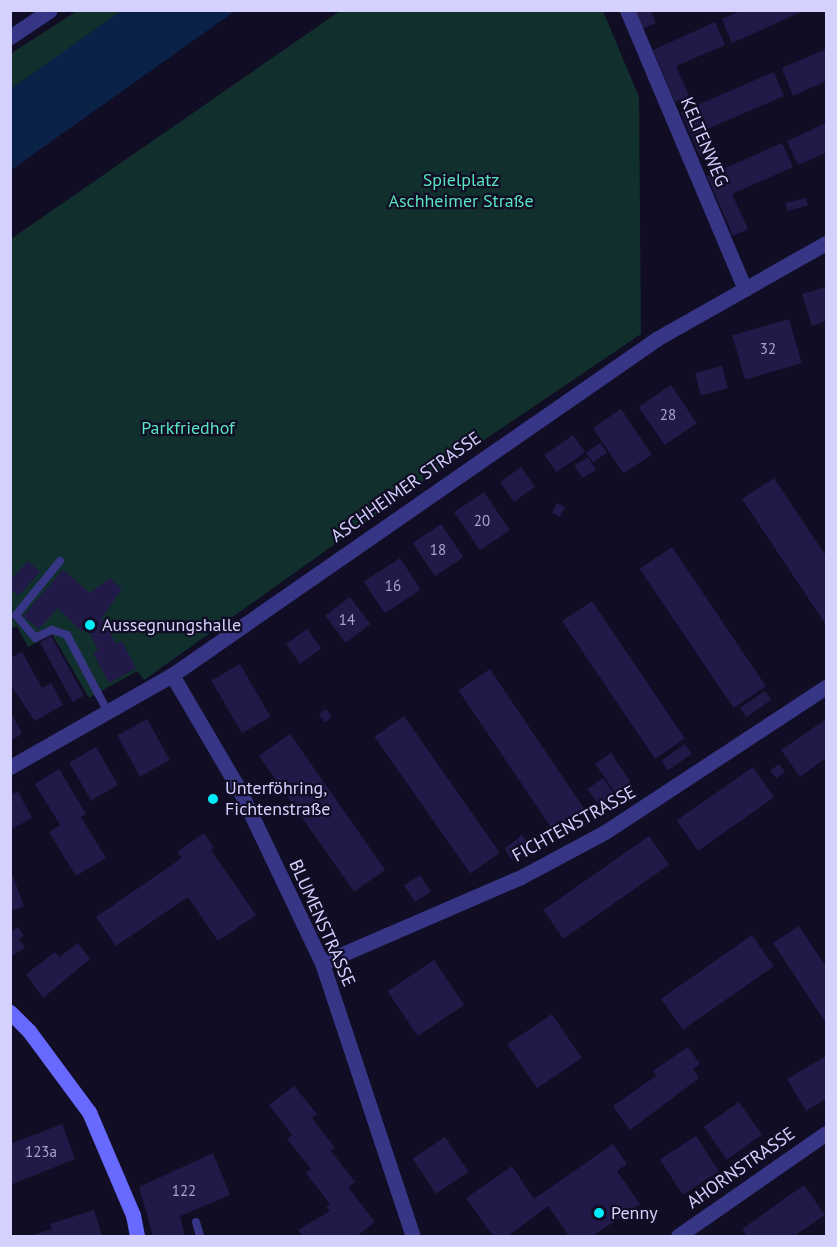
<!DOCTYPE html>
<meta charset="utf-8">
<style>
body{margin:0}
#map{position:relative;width:837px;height:1247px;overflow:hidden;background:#110d25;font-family:"PT Sans",sans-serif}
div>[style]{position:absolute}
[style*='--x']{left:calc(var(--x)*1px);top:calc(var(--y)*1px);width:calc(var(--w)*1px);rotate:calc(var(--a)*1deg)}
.green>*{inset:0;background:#102f2d}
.water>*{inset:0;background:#0a2248}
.building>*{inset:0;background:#211947;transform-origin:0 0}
.lane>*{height:8px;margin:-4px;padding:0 4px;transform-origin:4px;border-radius:4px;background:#373686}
.street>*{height:15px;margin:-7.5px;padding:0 7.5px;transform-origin:7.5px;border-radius:7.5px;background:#373686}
.secondary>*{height:15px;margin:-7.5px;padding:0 7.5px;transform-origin:7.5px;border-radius:7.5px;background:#6869ff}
.dots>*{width:16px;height:16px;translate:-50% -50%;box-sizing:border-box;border:3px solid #110d25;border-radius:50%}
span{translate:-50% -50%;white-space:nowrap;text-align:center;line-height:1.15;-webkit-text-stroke:4.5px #110d25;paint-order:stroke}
.number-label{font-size:15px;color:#a8a3d1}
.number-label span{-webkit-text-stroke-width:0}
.street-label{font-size:18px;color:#d5d1ff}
.park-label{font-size:18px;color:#58e4bd}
.poi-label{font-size:18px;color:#d5d1ff}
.left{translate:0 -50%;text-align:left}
.frame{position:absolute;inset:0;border:12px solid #d5d1ff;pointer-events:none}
</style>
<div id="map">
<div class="green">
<i style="clip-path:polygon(77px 11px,122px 11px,11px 89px,10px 54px)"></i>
<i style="clip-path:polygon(340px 11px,603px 11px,639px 97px,641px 334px,425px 480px,144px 680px,137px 671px,89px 698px,52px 634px,28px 647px,17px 626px,11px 629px,11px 239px)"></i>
</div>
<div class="water">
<i style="clip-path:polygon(122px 10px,235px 11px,11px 170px,11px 89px)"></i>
</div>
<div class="building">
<i style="clip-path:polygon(635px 10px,651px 10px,656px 23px,642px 29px)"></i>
<i style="clip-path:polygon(742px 10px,806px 10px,732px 43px,722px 19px)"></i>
<i style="clip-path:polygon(715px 22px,725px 45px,676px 66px,689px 96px,675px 102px,653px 50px)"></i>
<i style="clip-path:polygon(826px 49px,826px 81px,793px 96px,782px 68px)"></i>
<i style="clip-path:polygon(774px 72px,784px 96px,705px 130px,714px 150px,700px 156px,681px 112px)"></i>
<i style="clip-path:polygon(826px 123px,826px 153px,798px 165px,787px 141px)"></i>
<i style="clip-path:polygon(782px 143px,793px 167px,732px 194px,748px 229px,733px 236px,707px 176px)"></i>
<i style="left:806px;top:198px;width:8px;height:21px;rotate:76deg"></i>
<i style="clip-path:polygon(826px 287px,826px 321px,812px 326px,802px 294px)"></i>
<i style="left:789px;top:319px;width:46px;height:59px;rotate:74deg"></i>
<i style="left:722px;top:366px;width:23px;height:28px;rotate:75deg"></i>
<i style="left:671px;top:385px;width:46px;height:39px;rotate:56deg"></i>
<i style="left:621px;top:409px;width:55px;height:34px;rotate:56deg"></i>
<i style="left:573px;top:435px;width:21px;height:35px;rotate:55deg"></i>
<i style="left:600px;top:443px;width:12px;height:17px;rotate:55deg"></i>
<i style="left:588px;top:457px;width:15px;height:16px;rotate:58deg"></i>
<i style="left:521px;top:467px;width:24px;height:26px;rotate:54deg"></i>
<i style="clip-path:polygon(774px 478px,826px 556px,826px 625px,742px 499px)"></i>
<i style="left:484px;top:492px;width:46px;height:36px;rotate:56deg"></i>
<i style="left:557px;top:503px;width:9px;height:11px;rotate:27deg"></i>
<i style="left:441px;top:524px;width:40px;height:34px;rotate:56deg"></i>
<i style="left:672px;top:547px;width:168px;height:39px;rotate:56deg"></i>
<i style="left:400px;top:558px;width:38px;height:43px;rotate:57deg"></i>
<i style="clip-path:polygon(28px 561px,40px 572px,18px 596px,10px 588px,10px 580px)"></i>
<i style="clip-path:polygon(63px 570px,90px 593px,110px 578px,122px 589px,102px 618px,116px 644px,122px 641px,136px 668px,109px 683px,93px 653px,98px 650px,87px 628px,81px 631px,58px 608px,39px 629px,23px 616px)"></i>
<i style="left:350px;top:597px;width:34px;height:31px;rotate:53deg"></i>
<i style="left:592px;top:601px;width:166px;height:36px;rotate:56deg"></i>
<i style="left:307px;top:629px;width:24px;height:26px;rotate:54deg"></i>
<i style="left:51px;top:636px;width:68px;height:13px;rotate:61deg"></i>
<i style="clip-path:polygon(22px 652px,42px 688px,51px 683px,63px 705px,35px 721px,10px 684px,10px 658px)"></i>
<i style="left:240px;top:664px;width:61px;height:33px;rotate:60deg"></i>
<i style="left:490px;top:669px;width:171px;height:38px;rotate:56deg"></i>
<i style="left:765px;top:691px;width:11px;height:30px;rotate:56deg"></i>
<i style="left:326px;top:709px;width:10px;height:9px;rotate:53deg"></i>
<i style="clip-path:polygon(10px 710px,22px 734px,10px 741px)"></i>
<i style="left:404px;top:716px;width:167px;height:36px;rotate:55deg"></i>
<i style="left:147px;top:719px;width:47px;height:34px;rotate:61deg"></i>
<i style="clip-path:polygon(826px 719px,826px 758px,800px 777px,781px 750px)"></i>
<i style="left:290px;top:734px;width:166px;height:38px;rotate:55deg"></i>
<i style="left:685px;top:744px;width:12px;height:29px;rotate:55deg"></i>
<i style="left:96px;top:747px;width:44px;height:31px;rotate:60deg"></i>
<i style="left:611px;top:753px;width:36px;height:19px;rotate:56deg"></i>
<i style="left:779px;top:764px;width:10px;height:11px;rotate:53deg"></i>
<i style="left:753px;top:767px;width:37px;height:93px;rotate:55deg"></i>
<i style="clip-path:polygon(59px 769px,86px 814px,81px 817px,106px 858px,76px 876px,49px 832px,60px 825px,35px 784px)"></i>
<i style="left:603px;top:778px;width:24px;height:19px;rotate:55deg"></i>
<i style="clip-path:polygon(18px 791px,32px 818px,10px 830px,10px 795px)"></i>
<i style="clip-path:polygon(204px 833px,214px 848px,211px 850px,256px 915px,218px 941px,188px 897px,116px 946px,96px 917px,182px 858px,177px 852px)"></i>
<i style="clip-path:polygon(522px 835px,534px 851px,524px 858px,515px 846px,519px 854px,511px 859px,505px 848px)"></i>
<i style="left:649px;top:836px;width:35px;height:129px;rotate:55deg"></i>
<i style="clip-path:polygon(11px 871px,24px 906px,12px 911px,10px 906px)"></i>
<i style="left:420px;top:875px;width:20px;height:19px;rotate:57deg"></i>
<i style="clip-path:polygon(799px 926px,826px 967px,826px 1023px,773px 943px)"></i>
<i style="clip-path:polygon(18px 927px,24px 936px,19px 939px,25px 948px,10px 957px,10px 932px)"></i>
<i style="left:752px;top:935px;width:38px;height:111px;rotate:55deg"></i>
<i style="clip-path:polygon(78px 943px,90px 959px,43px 998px,26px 974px,55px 952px,59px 957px)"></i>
<i style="left:434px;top:960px;width:54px;height:56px;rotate:56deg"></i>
<i style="left:552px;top:1014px;width:53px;height:54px;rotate:56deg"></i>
<i style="clip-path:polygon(688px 1047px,700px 1064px,693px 1069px,699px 1078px,630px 1130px,613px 1106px,656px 1076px,653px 1071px)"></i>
<i style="clip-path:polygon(826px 1056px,826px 1099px,806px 1111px,787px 1079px)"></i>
<i style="clip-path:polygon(294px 1086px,317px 1114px,312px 1118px,335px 1148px,331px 1151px,355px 1182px,348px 1187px,375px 1222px,357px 1236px,303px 1236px,298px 1230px,330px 1211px,326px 1207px,330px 1204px,306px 1173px,311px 1169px,287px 1139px,292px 1135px,269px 1105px)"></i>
<i style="left:739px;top:1102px;width:40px;height:43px;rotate:55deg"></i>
<i style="clip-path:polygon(62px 1124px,75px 1159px,10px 1185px,10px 1144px)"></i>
<i style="left:696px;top:1136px;width:42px;height:43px;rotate:57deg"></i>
<i style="left:445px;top:1137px;width:42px;height:39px;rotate:56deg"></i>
<i style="clip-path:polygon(613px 1144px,627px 1164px,617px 1171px,640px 1204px,593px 1236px,569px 1236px,548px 1206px,508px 1236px,493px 1236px,466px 1198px,512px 1166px,534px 1199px)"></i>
<i style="clip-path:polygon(213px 1153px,230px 1195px,180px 1216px,185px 1236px,153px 1236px,139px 1187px)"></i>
<i style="clip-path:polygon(804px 1185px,825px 1215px,794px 1236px,747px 1236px,742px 1229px)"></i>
<i style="clip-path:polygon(94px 1210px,102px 1236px,30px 1236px,52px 1229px,50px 1224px)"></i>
</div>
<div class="lane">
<i style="--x:60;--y:561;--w:70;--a:129.2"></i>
<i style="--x:16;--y:615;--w:30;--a:50"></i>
<i style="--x:35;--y:638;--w:19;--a:-25"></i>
<i style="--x:52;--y:630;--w:16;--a:18"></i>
<i style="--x:67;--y:635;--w:87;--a:62"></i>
<i style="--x:196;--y:1222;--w:15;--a:74"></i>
</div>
<div class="street">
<i style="--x:627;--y:10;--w:303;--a:67.1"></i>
<i style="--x:10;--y:37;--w:48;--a:-34"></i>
<i style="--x:172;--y:675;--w:132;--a:59.6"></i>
<i style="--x:239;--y:789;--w:193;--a:64.5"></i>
<i style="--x:322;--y:963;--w:288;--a:71.6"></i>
<i style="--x:10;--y:767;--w:186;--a:-29.6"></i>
<i style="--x:172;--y:675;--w:591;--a:-34.74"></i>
<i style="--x:658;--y:338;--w:193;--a:-29.5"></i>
<i style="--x:322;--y:963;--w:217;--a:-23.4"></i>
<i style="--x:521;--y:877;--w:95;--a:-28.2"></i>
<i style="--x:605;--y:832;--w:264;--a:-33.3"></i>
<i style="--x:678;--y:1236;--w:180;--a:-34.8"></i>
</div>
<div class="secondary">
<i style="--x:10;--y:1012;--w:27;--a:45"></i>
<i style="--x:29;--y:1031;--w:101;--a:53.5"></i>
<i style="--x:89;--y:1112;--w:112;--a:66.9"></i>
<i style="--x:133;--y:1215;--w:21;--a:79"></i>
</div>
<div class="dots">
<i style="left:90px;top:625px;background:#00ebfc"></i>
<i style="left:213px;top:799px;background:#00ebfc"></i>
<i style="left:599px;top:1213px;background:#00ebfc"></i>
</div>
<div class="number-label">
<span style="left:768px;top:349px">32</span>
<span style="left:668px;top:415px">28</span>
<span style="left:482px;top:521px">20</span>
<span style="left:438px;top:550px">18</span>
<span style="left:393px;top:586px">16</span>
<span style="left:347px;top:620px">14</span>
<span style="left:41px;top:1152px">123a</span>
<span style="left:184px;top:1191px">122</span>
</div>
<div class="street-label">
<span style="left:704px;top:142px;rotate:67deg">KELTENWEG</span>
<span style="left:406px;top:487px;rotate:-35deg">ASCHHEIMER STRASSE</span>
<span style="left:574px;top:824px;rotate:-29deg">FICHTENSTRASSE</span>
<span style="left:322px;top:923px;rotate:66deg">BLUMENSTRASSE</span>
<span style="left:741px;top:1168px;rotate:-35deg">AHORNSTRASSE</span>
</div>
<div class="park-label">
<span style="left:461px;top:191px">Spielplatz<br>Aschheimer Straße</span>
<span style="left:188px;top:428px">Parkfriedhof</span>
</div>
<div class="poi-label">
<span class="left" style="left:102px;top:625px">Aussegnungshalle</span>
<span class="left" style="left:225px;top:799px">Unterföhring,<br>Fichtenstraße</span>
<span class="left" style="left:611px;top:1213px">Penny</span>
</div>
<div class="frame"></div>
</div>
